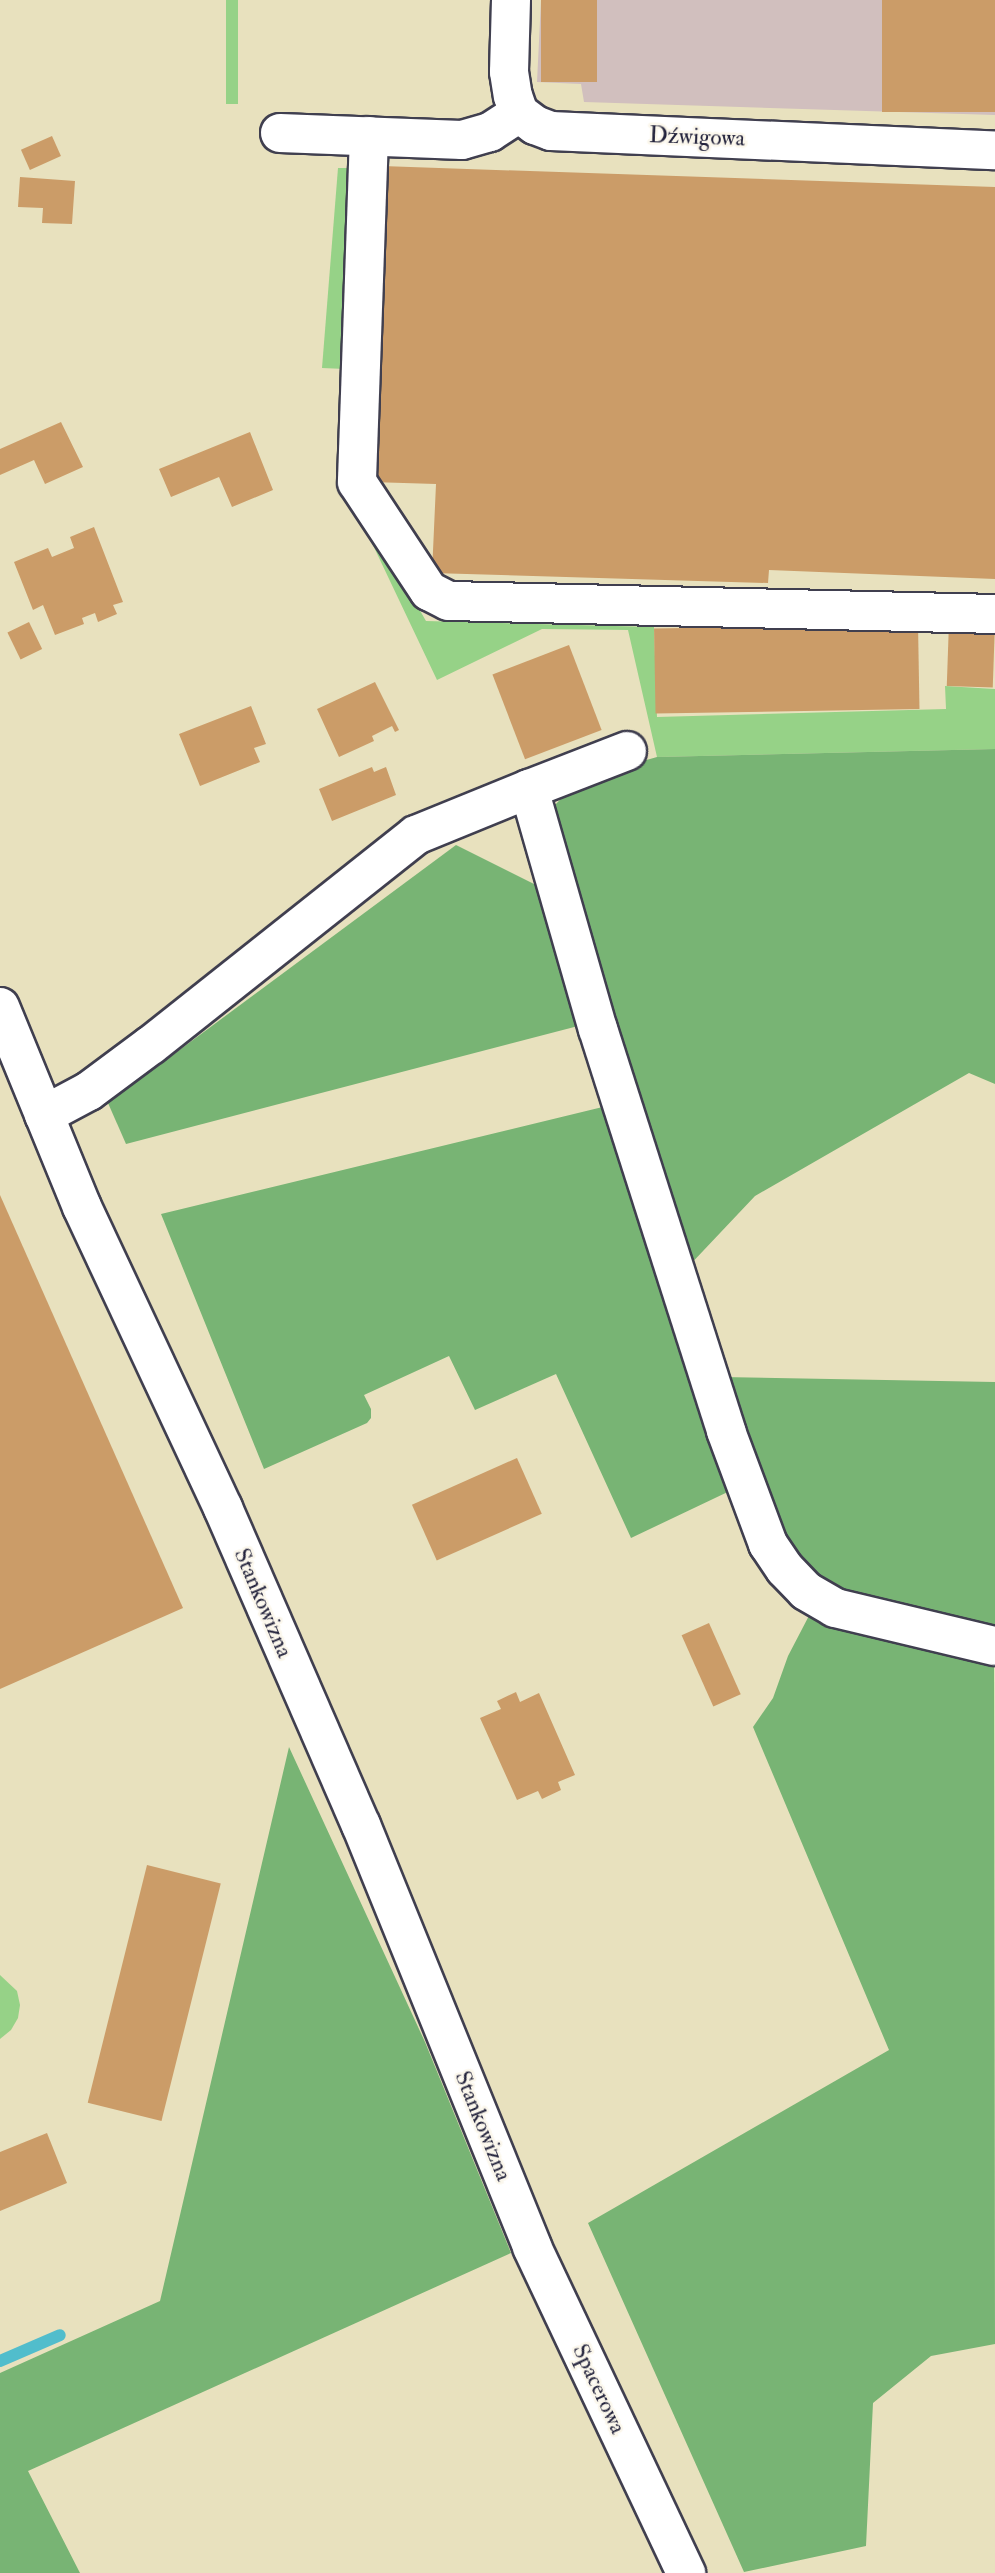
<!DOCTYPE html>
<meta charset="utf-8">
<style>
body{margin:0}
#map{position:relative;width:995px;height:2573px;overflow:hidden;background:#e8e1be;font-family:"IM FELL Double Pica",serif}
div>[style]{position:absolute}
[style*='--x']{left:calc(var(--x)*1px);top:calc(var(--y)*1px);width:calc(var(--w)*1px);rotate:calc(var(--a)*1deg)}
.industrial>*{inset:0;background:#d1bfbe}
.green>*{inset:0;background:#96d287;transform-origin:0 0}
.forest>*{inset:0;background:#78b474}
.stream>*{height:12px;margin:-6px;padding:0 6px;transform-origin:6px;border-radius:6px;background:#51bdcc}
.building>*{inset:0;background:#cb9c68;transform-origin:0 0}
.roads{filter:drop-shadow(2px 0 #403f4f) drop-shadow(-2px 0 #403f4f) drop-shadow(0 2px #403f4f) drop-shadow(0 -2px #403f4f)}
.minor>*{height:38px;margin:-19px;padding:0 19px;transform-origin:19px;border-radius:19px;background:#fff}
span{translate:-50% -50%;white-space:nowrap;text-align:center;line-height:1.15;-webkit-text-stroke:5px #fbf7ec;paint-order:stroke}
.street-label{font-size:23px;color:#22223b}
</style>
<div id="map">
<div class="industrial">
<i style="clip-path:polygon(541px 0,995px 0,995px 115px,584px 102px,581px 84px,537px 82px)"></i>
</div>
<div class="green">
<i style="left:226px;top:0;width:12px;height:104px"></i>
<i style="clip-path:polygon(338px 168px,351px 168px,345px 369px,322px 368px)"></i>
<i style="clip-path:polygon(343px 482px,346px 482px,426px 621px,654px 627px,657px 717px,946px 709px,945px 686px,995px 689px,995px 749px,657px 757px,628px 630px,542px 629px,437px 680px)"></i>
<i style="clip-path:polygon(0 1975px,17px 1991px,20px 2005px,18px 2018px,11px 2030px,0 2039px)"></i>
</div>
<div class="forest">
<i style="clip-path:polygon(995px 749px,995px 1084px,969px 1073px,755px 1196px,686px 1269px,554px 806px,580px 779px,657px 757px)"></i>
<i style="clip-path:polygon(456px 845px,538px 886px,582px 1025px,126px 1144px,108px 1103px)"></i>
<i style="clip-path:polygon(615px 1104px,734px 1489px,631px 1538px,556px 1374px,475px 1410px,449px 1356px,364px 1395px,371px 1409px,371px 1418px,367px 1423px,264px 1469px,161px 1214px)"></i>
<i style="clip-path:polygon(721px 1377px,995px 1382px,995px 1638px,849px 1605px,783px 1556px)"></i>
<i style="clip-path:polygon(813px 1608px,994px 1657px,995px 2344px,931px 2356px,873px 2403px,866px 2546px,744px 2572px,588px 2223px,889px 2050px,753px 1727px,773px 1698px,788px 1656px)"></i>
<i style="clip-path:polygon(289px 1747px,425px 2042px,511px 2253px,28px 2471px,80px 2573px,0 2573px,0 2373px,160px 2301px)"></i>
</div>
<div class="stream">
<i style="--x:0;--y:2361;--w:65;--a:-23.4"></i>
</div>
<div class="building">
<i style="left:541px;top:0;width:56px;height:82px"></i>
<i style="left:882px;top:0;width:113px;height:112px"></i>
<i style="left:52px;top:136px;width:22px;height:34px;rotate:66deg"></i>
<i style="clip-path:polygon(382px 166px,995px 187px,995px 579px,769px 570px,768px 583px,432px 573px,436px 484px,371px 482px)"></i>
<i style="clip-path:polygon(20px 177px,75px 181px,72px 224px,42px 223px,43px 208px,18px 207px)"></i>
<i style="clip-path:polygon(61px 422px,83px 467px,45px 484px,34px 460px,0 475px,0 449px)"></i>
<i style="clip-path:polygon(250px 432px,273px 490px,232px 507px,219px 477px,171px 497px,159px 469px)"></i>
<i style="clip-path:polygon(94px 527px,123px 602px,113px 605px,117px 614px,98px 622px,95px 613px,82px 618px,84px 624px,55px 635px,43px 605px,33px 610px,14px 562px,48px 548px,52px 557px,74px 548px,70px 537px)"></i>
<i style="left:29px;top:622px;width:30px;height:24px;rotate:64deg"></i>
<i style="left:949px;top:622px;width:46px;height:64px;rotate:2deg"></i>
<i style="left:918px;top:624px;width:85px;height:264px;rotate:89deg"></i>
<i style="left:569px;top:645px;width:91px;height:82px;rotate:69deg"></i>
<i style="clip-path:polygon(375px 682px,399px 730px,395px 732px,392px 726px,372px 736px,374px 741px,339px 757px,317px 709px)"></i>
<i style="clip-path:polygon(251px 706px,266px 744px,254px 748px,260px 762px,200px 786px,179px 734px)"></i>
<i style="clip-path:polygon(372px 767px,374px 772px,386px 767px,396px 795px,332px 821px,319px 789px)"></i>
<i style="clip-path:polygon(0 1195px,183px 1608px,0 1689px)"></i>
<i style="left:517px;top:1458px;width:61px;height:115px;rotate:66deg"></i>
<i style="left:709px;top:1623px;width:78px;height:30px;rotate:66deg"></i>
<i style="clip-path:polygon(516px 1692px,520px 1702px,539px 1693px,575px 1775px,558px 1782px,561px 1790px,542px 1799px,538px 1791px,517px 1800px,480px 1718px,501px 1709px,497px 1701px)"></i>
<i style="left:147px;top:1865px;width:76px;height:245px;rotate:14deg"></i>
<i style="clip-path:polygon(47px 2133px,67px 2183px,0 2211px,0 2152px)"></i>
</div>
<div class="roads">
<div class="minor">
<i style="--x:511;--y:0;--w:72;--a:91.6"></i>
<i style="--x:509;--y:72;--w:24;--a:81"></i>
<i style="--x:513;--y:96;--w:18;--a:71"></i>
<i style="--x:519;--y:113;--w:20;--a:37"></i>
<i style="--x:535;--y:125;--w:17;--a:21"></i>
<i style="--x:551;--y:131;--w:444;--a:2.5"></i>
<i style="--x:280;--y:133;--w:182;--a:2.2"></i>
<i style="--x:462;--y:140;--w:29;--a:-16"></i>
<i style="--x:490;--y:132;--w:35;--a:-33"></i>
<i style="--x:369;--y:136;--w:346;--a:92"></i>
<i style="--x:357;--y:482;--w:131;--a:56.6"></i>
<i style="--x:429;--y:591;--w:22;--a:27"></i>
<i style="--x:449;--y:601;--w:546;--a:1.36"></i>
<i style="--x:529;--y:789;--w:105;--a:-21.2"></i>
<i style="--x:0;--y:1007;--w:216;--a:67.7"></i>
<i style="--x:82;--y:1207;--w:332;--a:64.9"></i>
<i style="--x:223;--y:1508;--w:346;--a:66.5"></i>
<i style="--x:361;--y:1825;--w:455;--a:67.9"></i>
<i style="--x:532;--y:2247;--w:361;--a:64.7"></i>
<i style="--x:44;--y:1115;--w:51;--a:-28.1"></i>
<i style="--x:89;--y:1091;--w:77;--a:-36.6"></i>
<i style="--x:151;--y:1045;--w:338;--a:-38.4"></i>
<i style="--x:416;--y:835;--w:122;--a:-22.2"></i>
<i style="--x:529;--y:789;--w:250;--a:74"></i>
<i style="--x:598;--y:1029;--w:422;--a:72.3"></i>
<i style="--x:726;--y:1431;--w:121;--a:69.6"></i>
<i style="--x:768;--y:1544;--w:30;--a:56"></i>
<i style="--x:785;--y:1569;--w:30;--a:46"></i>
<i style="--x:806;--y:1591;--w:34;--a:30"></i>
<i style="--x:835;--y:1608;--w:164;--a:13.4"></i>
</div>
</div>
<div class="street-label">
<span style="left:697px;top:137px;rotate:2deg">Dźwigowa</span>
<span style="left:263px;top:1603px;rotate:67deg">Stankowizna</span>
<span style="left:483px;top:2126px;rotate:68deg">Stankowizna</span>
<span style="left:599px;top:2389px;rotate:65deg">Spacerowa</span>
</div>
</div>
